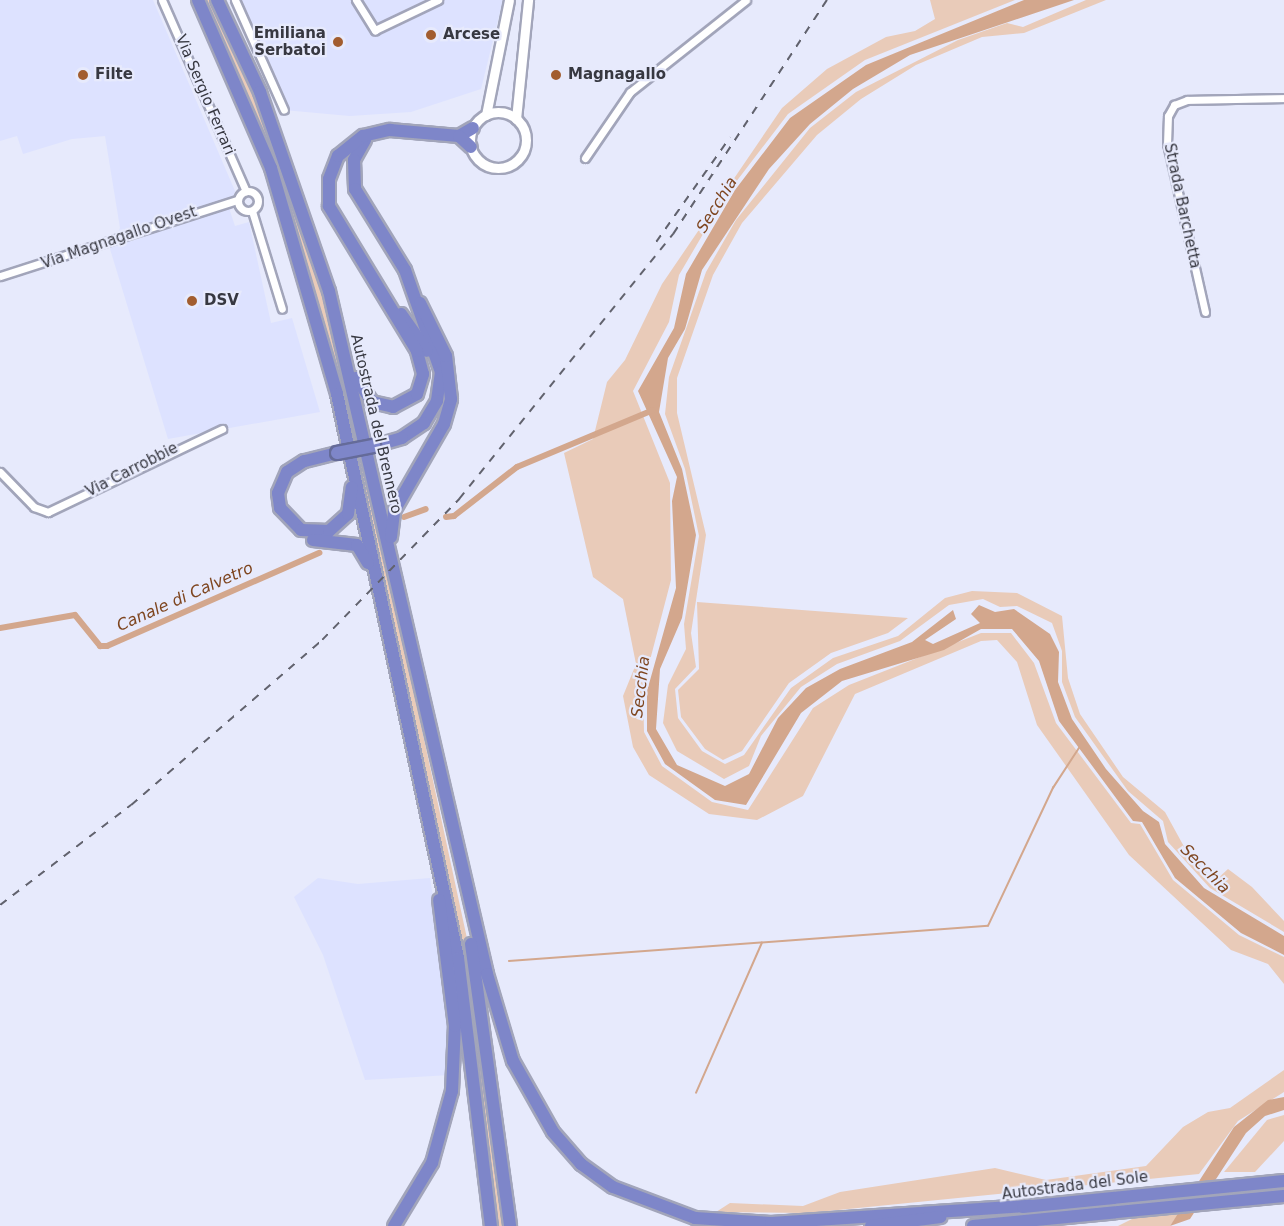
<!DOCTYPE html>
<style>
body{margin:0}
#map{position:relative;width:1284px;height:1226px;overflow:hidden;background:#e7eafc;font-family:"DejaVu Sans",sans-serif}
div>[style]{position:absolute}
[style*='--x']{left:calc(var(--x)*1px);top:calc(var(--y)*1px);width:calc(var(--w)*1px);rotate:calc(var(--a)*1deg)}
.built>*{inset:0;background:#dde2ff}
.green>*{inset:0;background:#e9cbb9}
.water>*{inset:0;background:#d3a78d}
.stream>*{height:1.5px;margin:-0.75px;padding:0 0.75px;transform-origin:0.75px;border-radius:0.75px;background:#d3a78d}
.canal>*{height:6px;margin:-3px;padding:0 3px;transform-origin:3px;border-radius:3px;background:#d3a78d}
.roads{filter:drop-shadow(2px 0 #a2a5ba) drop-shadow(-2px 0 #a2a5ba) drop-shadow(0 2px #a2a5ba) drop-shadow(0 -2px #a2a5ba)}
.minor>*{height:7px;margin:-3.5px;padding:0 3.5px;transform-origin:3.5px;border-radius:3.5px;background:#fff}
.minor>.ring{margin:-3.5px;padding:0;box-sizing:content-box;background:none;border:7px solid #fff;border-radius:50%}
.secondary>*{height:9px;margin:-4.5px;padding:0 4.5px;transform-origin:4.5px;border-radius:4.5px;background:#fff}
.secondary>.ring{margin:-4.5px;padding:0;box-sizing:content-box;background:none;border:9px solid #fff;border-radius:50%}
.motorway>*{height:12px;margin:-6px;padding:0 6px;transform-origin:6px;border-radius:6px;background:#7e86c9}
.rail>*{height:1.5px;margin-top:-0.75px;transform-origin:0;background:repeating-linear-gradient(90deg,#61626d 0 8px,transparent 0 16px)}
.bridges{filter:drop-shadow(2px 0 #656b99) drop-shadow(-2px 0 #656b99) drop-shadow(0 2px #656b99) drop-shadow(0 -2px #656b99)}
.motorway-bridge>*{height:12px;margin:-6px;padding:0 6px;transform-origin:6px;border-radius:6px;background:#7e86c9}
.dots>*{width:16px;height:16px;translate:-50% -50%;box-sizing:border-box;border:3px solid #e7eafc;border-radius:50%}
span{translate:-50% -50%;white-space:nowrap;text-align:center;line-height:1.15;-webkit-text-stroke:4.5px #e7eafc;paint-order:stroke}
.poi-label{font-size:15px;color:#373841;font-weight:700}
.right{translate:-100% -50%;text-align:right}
.left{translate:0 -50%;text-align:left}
.street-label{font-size:15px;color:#373841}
.water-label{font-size:16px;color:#7e451f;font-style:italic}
</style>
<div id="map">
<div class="built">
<i style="clip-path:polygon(0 0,153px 0,235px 191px,230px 211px,235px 226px,249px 222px,271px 323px,292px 318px,320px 412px,168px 439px,110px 249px,120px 228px,105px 136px,72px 139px,23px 154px,17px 136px,0 141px)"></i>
<i style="clip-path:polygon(236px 0,503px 0,481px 89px,411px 112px,350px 116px,284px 110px)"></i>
<i style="clip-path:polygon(318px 878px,358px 884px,430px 878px,449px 999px,450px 1075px,365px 1080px,323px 955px,294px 897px)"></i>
</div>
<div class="green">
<i style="clip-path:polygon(201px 0,213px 0,263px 116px,339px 344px,471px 957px,507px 1226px,496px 1226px,461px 960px,295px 232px)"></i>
<i style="clip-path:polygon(930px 0,1015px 0,865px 60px,788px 114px,726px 195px,679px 275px,669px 322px,633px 391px,670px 483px,671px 580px,643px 687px,644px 732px,662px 766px,712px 802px,748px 810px,813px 708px,849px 685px,981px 633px,1011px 633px,1034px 663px,1056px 723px,1131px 823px,1140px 824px,1173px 880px,1239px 935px,1284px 957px,1284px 984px,1268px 964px,1231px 950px,1129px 855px,1037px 725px,1017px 662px,997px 640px,981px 641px,855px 694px,803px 796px,757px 820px,709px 814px,649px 775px,633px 747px,623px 696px,636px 664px,623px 599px,593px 577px,564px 453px,593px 439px,607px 382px,625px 360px,662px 284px,782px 108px,827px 69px,886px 37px,915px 31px,935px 19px)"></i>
<i style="clip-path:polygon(1086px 0,1106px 0,1024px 33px,982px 37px,916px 65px,861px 99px,817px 135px,742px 223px,713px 275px,677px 378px,677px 413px,706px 535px,691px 633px,696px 667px,675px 689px,678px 718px,702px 751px,725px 764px,744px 755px,791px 688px,833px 658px,898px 636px,945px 598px,972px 591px,1017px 593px,1062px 616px,1068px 678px,1080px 714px,1123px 777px,1165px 812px,1187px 852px,1215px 881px,1228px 869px,1252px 887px,1284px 921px,1284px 932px,1210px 888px,1168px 842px,1163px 821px,1128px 791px,1075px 717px,1062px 682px,1062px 651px,1052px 623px,1017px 606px,1000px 607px,983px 599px,949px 605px,900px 641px,837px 664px,801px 687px,761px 736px,749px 766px,724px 779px,677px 751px,663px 723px,668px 685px,686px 649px,684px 624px,699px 536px,685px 469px,665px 414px,669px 377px,706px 272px,736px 220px,810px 128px,856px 92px,958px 40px,1007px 23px,1023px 27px)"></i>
<i style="clip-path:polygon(697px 602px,908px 618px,888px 633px,831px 653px,789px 683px,742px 751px,723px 760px,705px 749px,681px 717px,678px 690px,699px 669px)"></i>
<i style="clip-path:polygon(1284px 1070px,1284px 1092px,1238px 1121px,1199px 1174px,808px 1213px,716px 1212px,730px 1203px,803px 1206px,840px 1192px,995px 1168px,1046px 1180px,1146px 1166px,1183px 1127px,1208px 1112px,1230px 1108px)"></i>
<i style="clip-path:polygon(1284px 1115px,1284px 1141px,1255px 1172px,1224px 1172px,1267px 1120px)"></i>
<i style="clip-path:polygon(1180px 1212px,1170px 1226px,1118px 1226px,1134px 1218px)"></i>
</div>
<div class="water">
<i style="clip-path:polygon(1024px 0,1074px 0,910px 55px,853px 89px,810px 124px,769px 169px,702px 270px,685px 329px,668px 358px,659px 412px,682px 469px,696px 535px,682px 618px,660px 669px,656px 729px,677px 765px,725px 786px,749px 774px,778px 718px,806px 688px,840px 669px,912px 642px,953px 610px,956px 619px,925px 640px,933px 644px,980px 623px,971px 614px,979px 605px,995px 612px,1014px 609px,1050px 634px,1059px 652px,1058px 682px,1072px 719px,1106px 769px,1143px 811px,1159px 822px,1165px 844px,1204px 888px,1284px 936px,1284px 955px,1241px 933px,1175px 878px,1142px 822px,1133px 821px,1059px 721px,1039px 661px,1012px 629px,981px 629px,944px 650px,842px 681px,801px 713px,746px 805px,715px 800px,665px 764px,647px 731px,647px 691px,676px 588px,672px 501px,677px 477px,638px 391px,674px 328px,686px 274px,735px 190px,790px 118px,866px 65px)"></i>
<i style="clip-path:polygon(1284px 1097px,1284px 1110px,1265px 1116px,1246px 1133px,1190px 1219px,1170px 1226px,1234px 1127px,1268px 1100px)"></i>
</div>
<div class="stream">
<i style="--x:509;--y:961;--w:480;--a:-4.2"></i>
<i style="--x:988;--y:926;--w:153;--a:-64.8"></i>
<i style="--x:1053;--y:788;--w:48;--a:-57"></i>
<i style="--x:696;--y:1093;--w:164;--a:-66.3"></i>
</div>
<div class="canal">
<i style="--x:404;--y:517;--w:23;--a:-20"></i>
<i style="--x:446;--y:517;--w:8;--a:-7"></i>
<i style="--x:454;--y:516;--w:80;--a:-37.9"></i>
<i style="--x:517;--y:467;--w:147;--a:-22.7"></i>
<i style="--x:0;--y:628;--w:76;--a:-9.8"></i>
<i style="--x:75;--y:615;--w:40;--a:51"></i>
<i style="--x:100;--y:646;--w:7;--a:0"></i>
<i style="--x:107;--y:646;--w:232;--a:-23.7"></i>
</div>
<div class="roads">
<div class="minor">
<i style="--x:162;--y:0;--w:209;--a:66.3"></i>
<i style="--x:235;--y:0;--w:120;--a:66"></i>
<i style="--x:356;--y:0;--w:36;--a:58"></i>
<i style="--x:375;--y:30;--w:70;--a:-25.5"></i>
<i style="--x:585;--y:158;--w:80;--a:-55.7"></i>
<i style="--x:630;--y:92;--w:148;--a:-38.4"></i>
<i class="ring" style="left:238px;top:191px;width:13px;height:13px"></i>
<i style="--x:252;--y:211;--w:102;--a:73"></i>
<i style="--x:0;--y:276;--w:249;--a:-17.8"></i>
<i style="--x:1205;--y:312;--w:172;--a:-102.7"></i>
<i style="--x:1167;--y:144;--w:28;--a:-88"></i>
<i style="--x:1168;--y:116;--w:13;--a:-61"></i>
<i style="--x:1174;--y:105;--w:14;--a:-21"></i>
<i style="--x:1187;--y:100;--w:97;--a:-1.2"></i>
<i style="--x:0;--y:472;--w:49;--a:45.8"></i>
<i style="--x:34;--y:507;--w:15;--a:20"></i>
<i style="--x:48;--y:512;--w:193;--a:-25.5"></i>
</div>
<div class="secondary">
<i class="ring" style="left:470px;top:112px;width:47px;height:47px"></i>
<i style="--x:486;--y:115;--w:117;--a:-78.7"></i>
<i style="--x:516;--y:119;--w:120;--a:-84.2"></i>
</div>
<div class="motorway">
<i style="--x:198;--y:0;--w:183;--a:66.5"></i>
<i style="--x:271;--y:168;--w:235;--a:73.7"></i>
<i style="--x:337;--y:394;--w:577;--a:77.89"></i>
<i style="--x:458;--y:958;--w:270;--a:83"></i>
<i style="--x:217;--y:0;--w:102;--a:64.9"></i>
<i style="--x:260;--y:92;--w:211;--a:70.9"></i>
<i style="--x:329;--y:291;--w:701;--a:76.97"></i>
<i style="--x:487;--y:974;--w:91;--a:73.4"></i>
<i style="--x:513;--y:1061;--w:81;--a:60.6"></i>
<i style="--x:553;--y:1132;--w:43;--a:48.8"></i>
<i style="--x:581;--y:1164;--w:39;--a:36"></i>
<i style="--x:613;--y:1187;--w:88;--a:20.7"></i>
<i style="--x:695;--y:1218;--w:76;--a:3.8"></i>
<i style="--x:771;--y:1223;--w:259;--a:-3.8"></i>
<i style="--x:459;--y:136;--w:16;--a:-30"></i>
<i style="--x:365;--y:140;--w:23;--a:119"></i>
<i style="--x:354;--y:160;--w:29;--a:88"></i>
<i style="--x:355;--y:189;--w:95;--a:58.3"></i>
<i style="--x:405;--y:270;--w:108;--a:70.6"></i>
<i style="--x:441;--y:372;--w:29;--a:98"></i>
<i style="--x:437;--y:401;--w:26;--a:121"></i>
<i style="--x:424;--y:423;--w:27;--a:146"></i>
<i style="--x:402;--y:438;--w:29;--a:164"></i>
<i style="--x:401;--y:314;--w:45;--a:54.9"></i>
<i style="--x:356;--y:378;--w:29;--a:56"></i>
<i style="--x:372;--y:402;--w:22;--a:13"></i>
<i style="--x:393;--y:407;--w:27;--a:-28"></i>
<i style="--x:417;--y:394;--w:21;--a:-73"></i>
<i style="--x:423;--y:374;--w:24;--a:-105"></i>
<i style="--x:417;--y:351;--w:170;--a:-121.3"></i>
<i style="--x:329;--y:206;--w:27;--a:-90"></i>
<i style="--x:329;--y:179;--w:25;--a:-69"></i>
<i style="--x:338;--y:156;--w:32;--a:-39"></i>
<i style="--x:363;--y:136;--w:28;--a:-13"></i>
<i style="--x:390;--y:130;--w:69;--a:5"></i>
<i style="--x:459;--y:136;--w:16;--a:43"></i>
<i style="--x:337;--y:453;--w:34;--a:166"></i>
<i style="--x:304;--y:461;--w:20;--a:147"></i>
<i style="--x:287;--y:472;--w:23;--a:113"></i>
<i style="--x:278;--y:493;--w:15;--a:82"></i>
<i style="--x:280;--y:508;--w:30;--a:46"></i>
<i style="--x:301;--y:530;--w:28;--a:2"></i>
<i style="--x:329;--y:531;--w:25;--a:-42"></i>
<i style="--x:348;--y:514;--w:27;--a:-82"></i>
<i style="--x:391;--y:537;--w:26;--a:-83"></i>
<i style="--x:394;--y:511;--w:100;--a:-60.1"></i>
<i style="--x:444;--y:424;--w:26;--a:-74"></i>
<i style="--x:451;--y:399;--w:43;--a:-96.6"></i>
<i style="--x:446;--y:356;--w:59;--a:-116.1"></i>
<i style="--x:313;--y:540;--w:44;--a:6.5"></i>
<i style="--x:357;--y:545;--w:21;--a:59"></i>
<i style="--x:471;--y:944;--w:285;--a:82.1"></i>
<i style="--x:1023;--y:1207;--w:262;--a:-5.7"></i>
<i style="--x:394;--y:1226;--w:74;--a:-58.9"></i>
<i style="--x:432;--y:1163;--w:75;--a:-74.5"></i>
<i style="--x:452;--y:1091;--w:65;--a:-87.4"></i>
<i style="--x:455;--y:1026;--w:127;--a:-97.2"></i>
<i style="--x:871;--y:1226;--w:70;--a:-7.4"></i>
<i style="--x:973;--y:1226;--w:312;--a:-5.5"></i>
</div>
</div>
<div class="rail">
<i style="--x:656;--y:242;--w:128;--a:-54.8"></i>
<i style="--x:0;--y:905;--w:165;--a:-37.4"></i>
<i style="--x:131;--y:805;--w:252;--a:-40.8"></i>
<i style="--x:322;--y:640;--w:197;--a:-45.8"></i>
<i style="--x:459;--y:499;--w:341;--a:-51.1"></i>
<i style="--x:673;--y:234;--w:280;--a:-56.7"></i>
</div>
<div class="bridges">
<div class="motorway-bridge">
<i style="--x:337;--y:453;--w:38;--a:-11"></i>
</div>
</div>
<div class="dots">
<i style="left:431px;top:35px;background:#a25d2f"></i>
<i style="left:338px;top:42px;background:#a25d2f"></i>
<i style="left:83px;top:75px;background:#a25d2f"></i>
<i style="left:556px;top:75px;background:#a25d2f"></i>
<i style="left:192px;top:301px;background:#a25d2f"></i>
</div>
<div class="poi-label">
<span class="right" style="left:326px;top:42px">Emiliana<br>Serbatoi</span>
<span class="left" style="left:443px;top:35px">Arcese</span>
<span class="left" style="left:95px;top:75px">Filte</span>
<span class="left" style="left:568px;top:75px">Magnagallo</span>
<span class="left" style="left:204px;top:301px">DSV</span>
</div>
<div class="street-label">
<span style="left:205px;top:95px;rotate:67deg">Via Sergio Ferrari</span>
<span style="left:1182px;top:206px;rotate:78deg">Strada Barchetta</span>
<span style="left:119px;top:238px;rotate:-19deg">Via Magnagallo Ovest</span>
<span style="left:376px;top:424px;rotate:77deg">Autostrada del Brennero</span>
<span style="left:132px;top:470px;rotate:-27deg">Via Carrobbie</span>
<span style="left:1075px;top:1186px;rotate:-7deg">Autostrada del Sole</span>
</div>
<div class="water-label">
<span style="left:717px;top:205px;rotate:-58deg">Secchia</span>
<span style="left:185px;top:597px;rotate:-24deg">Canale di Calvetro</span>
<span style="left:641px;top:687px;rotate:-83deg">Secchia</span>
<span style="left:1205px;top:869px;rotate:45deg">Secchia</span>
</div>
</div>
